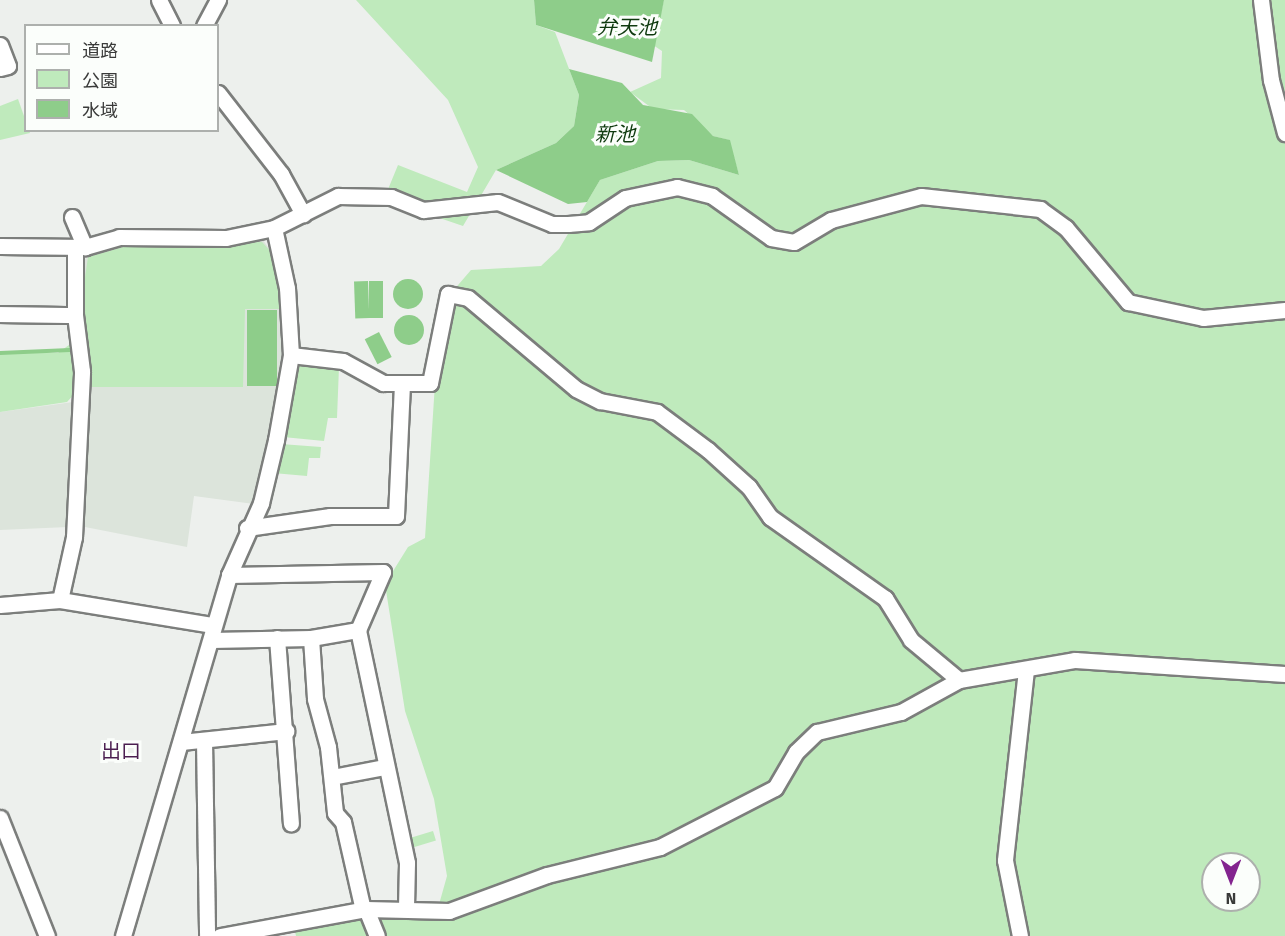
<!DOCTYPE html>
<meta charset="utf-8">
<style>
body{margin:0}
#map{position:relative;width:1285px;height:936px;overflow:hidden;background:#edf0ed;font-family:"Fira Sans","Noto Sans JP",sans-serif}
div>[style]{position:absolute}
[style*='--x']{left:calc(var(--x)*1px);top:calc(var(--y)*1px);width:calc(var(--w)*1px);rotate:calc(var(--a)*1deg)}
.built>*{inset:0;background:#dce4db}
.green>*{inset:0;background:#bfeabc;transform-origin:0 0}
.water>*{inset:0;background:#8ecd8a;transform-origin:0 0}
.round{border-radius:50%}
.stream>*{height:4px;margin:-2px;padding:0 2px;transform-origin:2px;border-radius:2px;background:#8ecd8a}
.roads{filter:drop-shadow(2px 0 #7c7e7c) drop-shadow(-2px 0 #7c7e7c) drop-shadow(0 2px #7c7e7c) drop-shadow(0 -2px #7c7e7c)}
.minor>*{height:15px;margin:-7.5px;padding:0 7.5px;transform-origin:7.5px;border-radius:7.5px;background:#fff}
span{translate:-50% -50%;white-space:nowrap;text-align:center;line-height:1.15;-webkit-text-stroke:6px #fbfefb;paint-order:stroke}
.water-label{font-size:20px;color:#0e3a0e;font-style:italic}
.neighbourhood-label{font-size:20px;color:#4b1e50}
.legend{position:absolute;left:24px;top:24px;width:195px;height:108px;box-sizing:border-box;background:#fbfefb;border:2px solid #adb0ad;margin:0;padding:8px 10px;list-style:none;font-size:18px;color:#393a39}
.legend li{display:flex;align-items:center;gap:12px;height:30px}
.legend b{width:30px;border:2px solid #adb0ad}
.north{position:absolute;left:1201px;top:852px;width:60px;height:60px;box-sizing:border-box;background:#fbfefb;border:2px solid #adb0ad;border-radius:50%;rotate:180deg;font-size:16px;font-weight:700;line-height:24px;text-align:center;color:#393a39}
.north::after{content:'';display:block;margin:auto;width:21px;height:27px;background:#83248f;clip-path:polygon(50% 0,100% 100%,50% 72%,0 100%)}
</style>
<div id="map">
<div class="built">
<i style="clip-path:polygon(263px 240px,280px 264px,285px 366px,254px 504px,194px 496px,187px 547px,80px 526px,81px 260px,123px 245px,229px 246px)"></i>
<i style="clip-path:polygon(73px 402px,68px 527px,0 530px,0 412px)"></i>
</div>
<div class="green">
<i style="clip-path:polygon(356px 0,534px 0,536px 25px,555px 32px,579px 95px,574px 126px,556px 143px,496px 170px,463px 226px,384px 199px,398px 165px,467px 192px,478px 167px,448px 100px)"></i>
<i style="clip-path:polygon(evenodd,664px 0,1285px 0,1285px 936px,296px 936px,294px 927px,438px 908px,447px 876px,434px 799px,405px 711px,385px 584px,408px 547px,425px 538px,440px 306px,471px 270px,541px 266px,559px 249px,600px 180px,658px 161px,689px 160px,739px 175px,729px 140px,713px 136px,684px 110px,653px 109px,630px 92px,661px 78px,662px 51px,653px 45px,664px 0,1213px 864px,1249px 864px,1249px 900px,1213px 900px,1213px 864px)"></i>
<i style="clip-path:polygon(18px 99px,30px 133px,0 140px,0 106px)"></i>
<i style="clip-path:polygon(262px 242px,274px 255px,281px 309px,245px 309px,243px 387px,89px 387px,81px 304px,88px 257px,123px 247px)"></i>
<i style="clip-path:polygon(73px 342px,78px 390px,67px 402px,0 412px,0 353px,58px 353px)"></i>
<i style="clip-path:polygon(301px 362px,339px 367px,337px 418px,328px 418px,324px 441px,283px 437px,294px 373px)"></i>
<i style="clip-path:polygon(281px 444px,321px 447px,320px 458px,309px 458px,307px 476px,273px 473px)"></i>
<i style="left:433px;top:831px;width:10px;height:25px;rotate:73deg"></i>
</div>
<div class="water">
<i style="clip-path:polygon(534px 0,664px 0,652px 62px,536px 25px)"></i>
<i style="clip-path:polygon(569px 69px,622px 83px,643px 105px,692px 114px,713px 136px,730px 140px,739px 175px,689px 160px,658px 161px,600px 180px,587px 202px,568px 204px,496px 170px,556px 143px,574px 126px,579px 95px)"></i>
<i class="round" style="left:393px;top:279px;width:30px;height:30px"></i>
<i style="left:368px;top:281px;width:37px;height:14px;rotate:88deg"></i>
<i style="left:369px;top:281px;width:14px;height:37px"></i>
<i style="left:247px;top:310px;width:30px;height:76px"></i>
<i class="round" style="left:394px;top:315px;width:30px;height:30px"></i>
<i style="left:379px;top:332px;width:28px;height:16px;rotate:63deg"></i>
</div>
<div class="stream">
<i style="--x:0;--y:353;--w:70;--a:-2.5"></i>
</div>
<div class="roads">
<div class="minor">
<i style="--x:159;--y:0;--w:29;--a:63"></i>
<i style="--x:1261;--y:0;--w:81;--a:82.9"></i>
<i style="--x:1271;--y:80;--w:55;--a:75.2"></i>
<i style="--x:204;--y:26;--w:30;--a:-62"></i>
<i style="--x:0;--y:45;--w:22;--a:69"></i>
<i style="--x:8;--y:66;--w:8;--a:166"></i>
<i style="--x:218;--y:93;--w:103;--a:52.1"></i>
<i style="--x:281;--y:174;--w:46;--a:61.2"></i>
<i style="--x:72;--y:217;--w:33;--a:67"></i>
<i style="--x:0;--y:246;--w:85;--a:0.7"></i>
<i style="--x:85;--y:247;--w:35;--a:-16"></i>
<i style="--x:119;--y:237;--w:107;--a:0.5"></i>
<i style="--x:226;--y:238;--w:49;--a:-11.8"></i>
<i style="--x:274;--y:228;--w:72;--a:-26.6"></i>
<i style="--x:338;--y:196;--w:53;--a:1.1"></i>
<i style="--x:391;--y:197;--w:35;--a:22"></i>
<i style="--x:423;--y:210;--w:75;--a:-6.1"></i>
<i style="--x:498;--y:202;--w:58;--a:22.2"></i>
<i style="--x:552;--y:224;--w:16;--a:0"></i>
<i style="--x:568;--y:224;--w:21;--a:-5"></i>
<i style="--x:589;--y:222;--w:43;--a:-33.7"></i>
<i style="--x:625;--y:198;--w:53;--a:-11.9"></i>
<i style="--x:677;--y:187;--w:36;--a:14"></i>
<i style="--x:712;--y:196;--w:72;--a:35.4"></i>
<i style="--x:771;--y:238;--w:23;--a:10"></i>
<i style="--x:794;--y:242;--w:43;--a:-30.7"></i>
<i style="--x:831;--y:220;--w:93;--a:-14.9"></i>
<i style="--x:921;--y:196;--w:120;--a:6.2"></i>
<i style="--x:1040;--y:209;--w:32;--a:36"></i>
<i style="--x:1066;--y:228;--w:97;--a:50"></i>
<i style="--x:1128;--y:302;--w:77;--a:12"></i>
<i style="--x:1203;--y:318;--w:82;--a:-5.6"></i>
<i style="--x:0;--y:314;--w:75;--a:0.8"></i>
<i style="--x:291;--y:355;--w:52;--a:6.6"></i>
<i style="--x:343;--y:361;--w:46;--a:28.8"></i>
<i style="--x:383;--y:383;--w:47;--a:0"></i>
<i style="--x:430;--y:383;--w:91;--a:-78.6"></i>
<i style="--x:448;--y:294;--w:20;--a:11"></i>
<i style="--x:468;--y:298;--w:141;--a:40.1"></i>
<i style="--x:576;--y:389;--w:27;--a:27"></i>
<i style="--x:600;--y:401;--w:58;--a:10.9"></i>
<i style="--x:657;--y:412;--w:64;--a:36.7"></i>
<i style="--x:708;--y:450;--w:55;--a:42.1"></i>
<i style="--x:749;--y:487;--w:37;--a:55"></i>
<i style="--x:770;--y:517;--w:141;--a:35.2"></i>
<i style="--x:885;--y:598;--w:49;--a:58.2"></i>
<i style="--x:911;--y:640;--w:62;--a:39.8"></i>
<i style="--x:247;--y:528;--w:84;--a:-8.2"></i>
<i style="--x:330;--y:516;--w:66;--a:0"></i>
<i style="--x:396;--y:516;--w:130;--a:-87.4"></i>
<i style="--x:229;--y:575;--w:154;--a:-1.1"></i>
<i style="--x:383;--y:572;--w:63;--a:113.3"></i>
<i style="--x:358;--y:630;--w:238;--a:78.1"></i>
<i style="--x:407;--y:863;--w:43;--a:91.3"></i>
<i style="--x:60;--y:600;--w:65;--a:-77.5"></i>
<i style="--x:74;--y:537;--w:166;--a:-87.2"></i>
<i style="--x:82;--y:371;--w:56;--a:-97.1"></i>
<i style="--x:75;--y:315;--w:68;--a:-90"></i>
<i style="--x:0;--y:605;--w:60;--a:-4.8"></i>
<i style="--x:60;--y:600;--w:155;--a:9.3"></i>
<i style="--x:277;--y:638;--w:186;--a:85.7"></i>
<i style="--x:311;--y:638;--w:61;--a:86.2"></i>
<i style="--x:315;--y:699;--w:50;--a:74.8"></i>
<i style="--x:328;--y:747;--w:66;--a:83.9"></i>
<i style="--x:335;--y:813;--w:12;--a:48"></i>
<i style="--x:343;--y:822;--w:90;--a:77.2"></i>
<i style="--x:211;--y:640;--w:100;--a:-1.1"></i>
<i style="--x:311;--y:638;--w:48;--a:-9.7"></i>
<i style="--x:204;--y:740;--w:196;--a:89.1"></i>
<i style="--x:181;--y:742;--w:106;--a:-6"></i>
<i style="--x:332;--y:777;--w:54;--a:-10.7"></i>
<i style="--x:0;--y:818;--w:127;--a:68.3"></i>
<i style="--x:366;--y:909;--w:29;--a:68"></i>
<i style="--x:123;--y:936;--w:376;--a:-73.6"></i>
<i style="--x:229;--y:575;--w:79;--a:-66"></i>
<i style="--x:261;--y:503;--w:65;--a:-76.6"></i>
<i style="--x:276;--y:440;--w:86;--a:-80"></i>
<i style="--x:291;--y:355;--w:67;--a:-93.4"></i>
<i style="--x:287;--y:288;--w:61;--a:-102.2"></i>
<i style="--x:220;--y:936;--w:148;--a:-10.5"></i>
<i style="--x:366;--y:909;--w:83;--a:1.4"></i>
<i style="--x:449;--y:911;--w:104;--a:-20.2"></i>
<i style="--x:547;--y:875;--w:116;--a:-13.9"></i>
<i style="--x:660;--y:847;--w:129;--a:-27.2"></i>
<i style="--x:775;--y:788;--w:42;--a:-59.7"></i>
<i style="--x:796;--y:752;--w:29;--a:-44"></i>
<i style="--x:817;--y:732;--w:86;--a:-13.4"></i>
<i style="--x:901;--y:712;--w:66;--a:-28.9"></i>
<i style="--x:959;--y:680;--w:118;--a:-9.8"></i>
<i style="--x:1075;--y:660;--w:210;--a:3.8"></i>
<i style="--x:1020;--y:936;--w:77;--a:-101.2"></i>
<i style="--x:1005;--y:860;--w:190;--a:-83.7"></i>
</div>
</div>
<div class="water-label">
<span style="left:627px;top:27px">弁天池</span>
<span style="left:615px;top:134px">新池</span>
</div>
<div class="neighbourhood-label">
<span style="left:121px;top:751px">出口</span>
</div>
<ul class="legend">
<li><b style="height:8px;background:#fff"></b>道路</li>
<li><b style="height:16px;background:#bfeabc"></b>公園</li>
<li><b style="height:16px;background:#8ecd8a"></b>水域</li>
</ul>
<div class="north">N</div>
</div>
